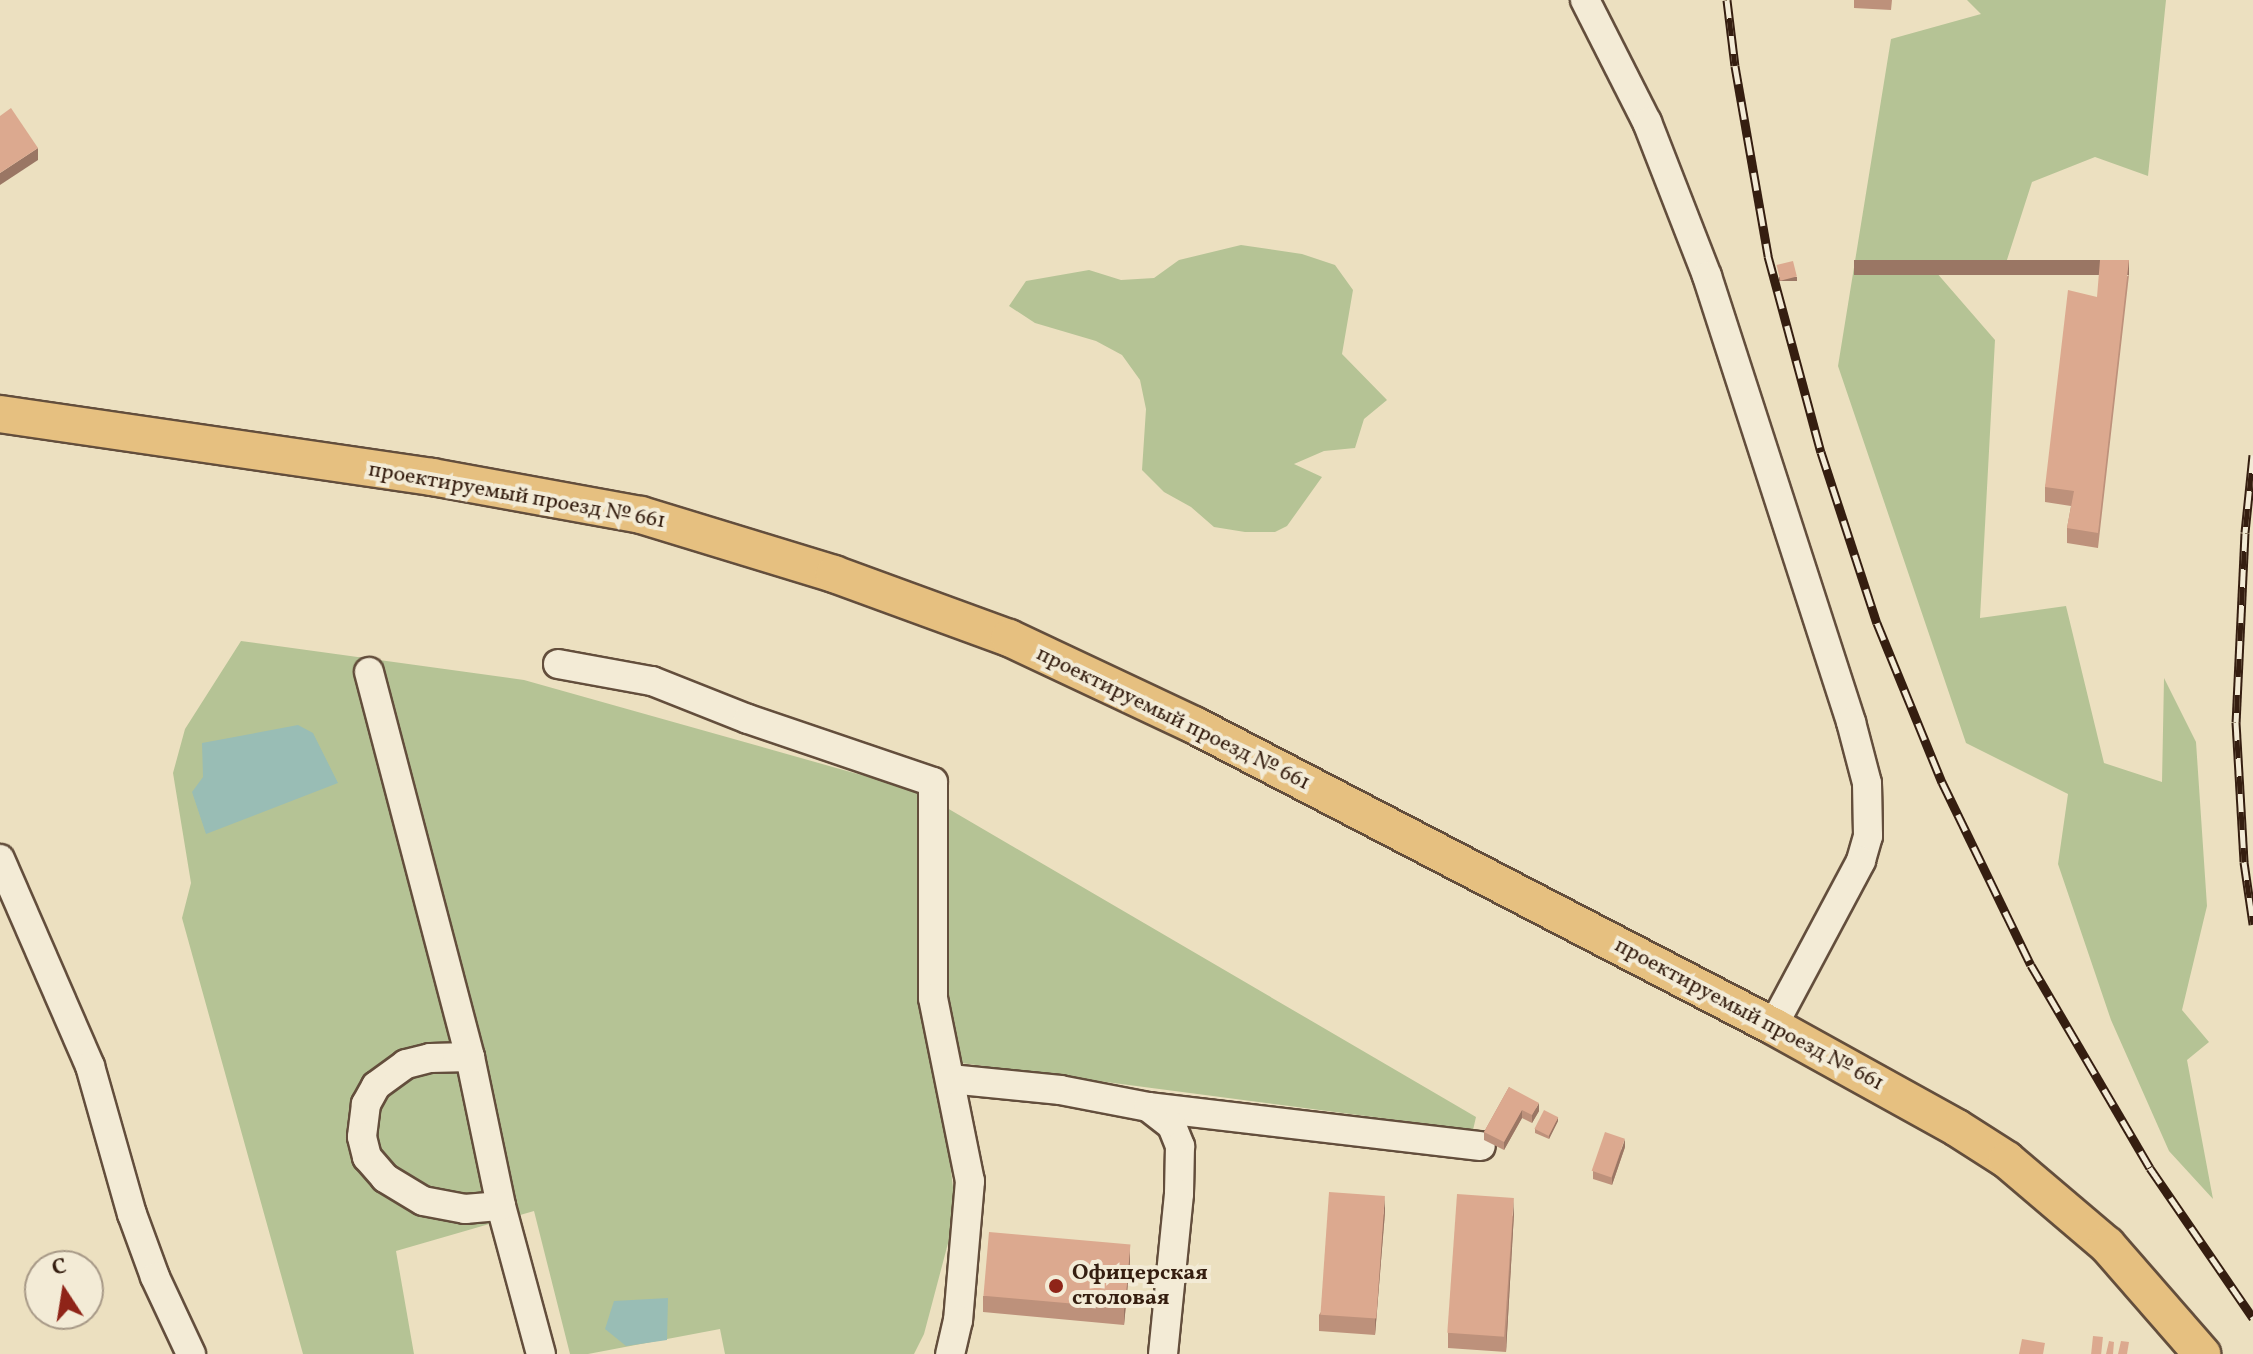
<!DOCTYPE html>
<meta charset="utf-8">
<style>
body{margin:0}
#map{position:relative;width:2253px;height:1354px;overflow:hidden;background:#ece0c0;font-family:Vollkorn,serif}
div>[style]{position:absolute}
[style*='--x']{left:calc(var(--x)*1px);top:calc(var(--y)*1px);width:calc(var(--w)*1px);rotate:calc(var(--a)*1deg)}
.green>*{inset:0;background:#b5c395}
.water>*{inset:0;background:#99bdb5}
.roads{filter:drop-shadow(2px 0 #634e3c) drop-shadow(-2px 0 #634e3c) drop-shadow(0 2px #634e3c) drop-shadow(0 -2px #634e3c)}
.minor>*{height:28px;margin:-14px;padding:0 14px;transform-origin:14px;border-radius:14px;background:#f3ebd6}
.major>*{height:36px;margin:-18px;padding:0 18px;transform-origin:18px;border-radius:18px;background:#e6c080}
.rail>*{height:9px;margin-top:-4.5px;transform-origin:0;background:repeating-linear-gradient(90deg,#f3ebd6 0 18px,#351e10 0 36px);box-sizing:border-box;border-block:2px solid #351e10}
.wall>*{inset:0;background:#bd917b}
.shaded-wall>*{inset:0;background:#9a7664;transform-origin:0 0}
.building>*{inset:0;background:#dca98f;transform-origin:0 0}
.dots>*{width:22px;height:22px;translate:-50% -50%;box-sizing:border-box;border:4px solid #f3ebd6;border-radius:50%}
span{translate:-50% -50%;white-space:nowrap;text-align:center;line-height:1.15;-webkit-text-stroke:8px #f3ebd6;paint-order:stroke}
.street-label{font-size:22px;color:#351e10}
.poi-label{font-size:22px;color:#351e10;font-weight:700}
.left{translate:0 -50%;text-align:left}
.north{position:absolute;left:24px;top:1250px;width:80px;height:80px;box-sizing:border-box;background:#f3ebd6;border:2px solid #a79987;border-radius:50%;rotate:348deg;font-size:22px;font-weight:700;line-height:32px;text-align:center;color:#351e10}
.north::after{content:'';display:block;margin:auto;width:28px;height:36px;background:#8f2418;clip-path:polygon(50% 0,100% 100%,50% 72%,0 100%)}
</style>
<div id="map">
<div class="green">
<i style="clip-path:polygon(1967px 0,2166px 0,2148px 176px,2095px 157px,2032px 182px,2005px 266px,1929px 264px,1995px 340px,1980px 618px,2066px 606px,2104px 763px,2162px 782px,2164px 678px,2196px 742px,2207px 906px,2182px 1010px,2209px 1042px,2187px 1060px,2213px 1199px,2169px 1151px,2111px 1020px,2058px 864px,2068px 794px,1966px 743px,1838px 366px,1891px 39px,1981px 14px)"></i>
<i style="clip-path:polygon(1241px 245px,1302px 254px,1335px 265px,1353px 290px,1342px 354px,1387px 400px,1364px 419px,1355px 448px,1324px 451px,1294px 464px,1322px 477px,1287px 526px,1275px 532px,1245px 532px,1214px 527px,1191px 507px,1164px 492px,1142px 470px,1146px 409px,1140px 380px,1122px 355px,1096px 341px,1035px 323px,1009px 306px,1026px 281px,1089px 270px,1121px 280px,1154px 278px,1179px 260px)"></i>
<i style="clip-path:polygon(241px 641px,524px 680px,918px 791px,1476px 1117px,1473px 1130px,938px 1060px,956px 1213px,924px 1334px,914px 1354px,725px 1354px,720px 1329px,588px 1354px,570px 1354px,534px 1211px,396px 1251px,414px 1354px,303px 1354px,182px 918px,191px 883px,173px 773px,185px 729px)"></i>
</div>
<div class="water">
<i style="clip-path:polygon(298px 725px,313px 733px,338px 783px,206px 834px,192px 792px,203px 777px,202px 743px)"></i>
<i style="clip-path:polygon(668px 1298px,667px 1340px,626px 1346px,605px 1329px,614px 1301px)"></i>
</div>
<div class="roads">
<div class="minor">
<i style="--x:1585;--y:0;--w:137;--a:63.1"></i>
<i style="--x:1647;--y:122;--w:165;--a:68.7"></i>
<i style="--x:1707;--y:276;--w:469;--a:72.1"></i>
<i style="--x:1851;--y:722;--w:63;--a:75.3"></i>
<i style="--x:1867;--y:783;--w:53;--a:88.9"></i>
<i style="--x:1868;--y:836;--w:26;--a:106"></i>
<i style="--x:1861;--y:861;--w:187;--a:118.1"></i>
<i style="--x:558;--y:664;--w:96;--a:10.3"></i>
<i style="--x:652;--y:681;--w:103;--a:21.6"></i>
<i style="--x:748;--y:719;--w:195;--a:18.8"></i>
<i style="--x:933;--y:782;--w:216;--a:90"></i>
<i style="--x:933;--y:998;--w:187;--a:78.6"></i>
<i style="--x:970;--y:1181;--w:140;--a:94.9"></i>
<i style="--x:958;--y:1320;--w:35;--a:103"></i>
<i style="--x:369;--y:672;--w:398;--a:75.3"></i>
<i style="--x:470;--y:1057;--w:152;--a:78.2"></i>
<i style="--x:501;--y:1206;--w:153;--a:74.9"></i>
<i style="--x:0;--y:859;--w:226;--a:66.5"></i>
<i style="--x:90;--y:1066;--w:154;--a:74.2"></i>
<i style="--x:132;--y:1214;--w:67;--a:69.9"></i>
<i style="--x:155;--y:1277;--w:85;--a:64.9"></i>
<i style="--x:470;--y:1057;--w:40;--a:178.6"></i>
<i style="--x:430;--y:1058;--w:25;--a:166"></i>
<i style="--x:406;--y:1064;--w:37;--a:144"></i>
<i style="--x:376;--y:1086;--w:21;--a:119"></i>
<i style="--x:366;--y:1104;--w:33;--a:97"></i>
<i style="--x:362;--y:1137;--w:21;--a:76"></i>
<i style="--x:367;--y:1157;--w:28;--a:49"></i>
<i style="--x:385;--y:1178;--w:44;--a:31.2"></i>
<i style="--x:423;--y:1201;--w:43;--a:10.8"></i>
<i style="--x:465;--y:1209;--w:36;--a:-5"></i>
<i style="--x:950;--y:1079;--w:111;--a:5.7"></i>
<i style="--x:1060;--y:1090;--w:90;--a:10.9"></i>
<i style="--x:1148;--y:1107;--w:335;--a:6.7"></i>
<i style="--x:1148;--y:1107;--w:31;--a:38"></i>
<i style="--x:1172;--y:1126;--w:22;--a:68"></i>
<i style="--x:1180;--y:1146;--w:48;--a:91.2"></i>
<i style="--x:1179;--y:1194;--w:161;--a:95.7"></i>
</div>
<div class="major">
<i style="--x:0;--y:414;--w:437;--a:8.3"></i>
<i style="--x:432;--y:477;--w:212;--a:10.3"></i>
<i style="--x:641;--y:515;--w:202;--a:17"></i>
<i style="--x:834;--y:574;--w:186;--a:20.1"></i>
<i style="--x:1009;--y:638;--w:204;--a:25.2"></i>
<i style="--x:1194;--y:725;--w:653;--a:27.47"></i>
<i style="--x:1773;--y:1026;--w:210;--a:29"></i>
<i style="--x:1957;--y:1128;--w:59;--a:32.6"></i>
<i style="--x:2007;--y:1160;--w:131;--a:40.4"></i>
<i style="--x:2107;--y:1245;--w:145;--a:48.9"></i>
</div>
</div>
<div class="rail">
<i style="--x:1727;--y:0;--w:66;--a:83.1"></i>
<i style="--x:1735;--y:66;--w:193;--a:80.1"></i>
<i style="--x:1768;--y:256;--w:203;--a:74.9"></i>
<i style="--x:1821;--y:452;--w:180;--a:71.9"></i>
<i style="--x:1877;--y:623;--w:172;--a:67.8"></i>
<i style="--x:1942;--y:782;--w:203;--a:64.1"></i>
<i style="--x:2031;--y:965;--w:235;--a:59.6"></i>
<i style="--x:2150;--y:1168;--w:182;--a:55.5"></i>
<i style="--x:2253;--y:455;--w:78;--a:95.9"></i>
<i style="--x:2245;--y:533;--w:189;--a:92.7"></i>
<i style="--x:2236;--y:722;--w:140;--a:86.7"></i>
<i style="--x:2244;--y:862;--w:63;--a:81.7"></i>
</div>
<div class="wall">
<i style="clip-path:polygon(1854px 0,1892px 0,1891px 10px,1854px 8px)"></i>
<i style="clip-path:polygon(2129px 275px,2098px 548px,2067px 543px,2067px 528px,2071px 506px,2045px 502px,2045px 487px,2097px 297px)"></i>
<i style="clip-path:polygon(1509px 1087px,1539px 1111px,1532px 1123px,1522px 1118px,1504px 1150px,1484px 1140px,1484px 1132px)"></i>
<i style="clip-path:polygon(1558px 1121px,1549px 1139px,1535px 1133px,1535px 1129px)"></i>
<i style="clip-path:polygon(1625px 1147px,1612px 1185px,1593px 1179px,1593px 1171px)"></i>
<i style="clip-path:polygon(1385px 1212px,1375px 1335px,1319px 1331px,1319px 1315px)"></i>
<i style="clip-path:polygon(1514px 1213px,1506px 1352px,1448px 1348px,1448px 1333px)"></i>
<i style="clip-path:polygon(1130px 1261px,1124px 1325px,983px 1312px,983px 1296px)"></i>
</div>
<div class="shaded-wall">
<i style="clip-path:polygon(38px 148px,38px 160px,0 185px,0 173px)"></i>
<i style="left:2129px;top:260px;width:15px;height:275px;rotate:90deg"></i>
<i style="left:1797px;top:277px;width:4px;height:18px;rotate:90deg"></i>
<i style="clip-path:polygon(1539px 1103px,1539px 1111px,1532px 1123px,1532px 1115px)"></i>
<i style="clip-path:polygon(1522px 1110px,1522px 1118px,1504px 1150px,1504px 1142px)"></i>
<i style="clip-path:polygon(1558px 1117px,1558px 1121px,1549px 1139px,1549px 1135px)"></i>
<i style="clip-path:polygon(1625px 1139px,1625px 1147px,1612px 1185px,1612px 1177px)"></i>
<i style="clip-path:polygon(1385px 1196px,1385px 1212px,1375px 1335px,1375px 1319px)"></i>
<i style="clip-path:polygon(1514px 1198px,1514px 1213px,1506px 1352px,1506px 1336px)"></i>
<i style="clip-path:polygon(1130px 1245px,1130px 1261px,1124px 1325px,1124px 1309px)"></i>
</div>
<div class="building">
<i style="clip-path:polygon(11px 108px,38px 148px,0 173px,0 116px)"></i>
<i style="clip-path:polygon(2100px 260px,2129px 260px,2098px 533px,2067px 528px,2074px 491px,2045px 487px,2068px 290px,2097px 297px)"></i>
<i style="left:1793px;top:261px;width:16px;height:17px;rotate:76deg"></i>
<i style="clip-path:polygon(1509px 1087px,1539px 1103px,1532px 1115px,1522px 1110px,1504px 1142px,1484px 1132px)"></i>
<i style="left:1544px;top:1110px;width:16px;height:21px;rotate:27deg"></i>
<i style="left:1605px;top:1132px;width:21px;height:41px;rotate:19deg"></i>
<i style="left:1329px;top:1192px;width:56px;height:123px;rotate:4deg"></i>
<i style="left:1457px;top:1194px;width:57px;height:139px;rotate:4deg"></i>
<i style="left:989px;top:1232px;width:142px;height:64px;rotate:5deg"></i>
<i style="left:2093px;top:1336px;width:10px;height:18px;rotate:6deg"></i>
<i style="clip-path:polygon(2022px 1339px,2045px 1343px,2043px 1354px,2019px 1354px)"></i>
<i style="clip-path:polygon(2109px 1341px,2114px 1342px,2113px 1354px,2106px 1354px)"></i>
<i style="clip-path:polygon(2121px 1341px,2129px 1342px,2127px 1354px,2118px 1354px)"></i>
</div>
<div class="dots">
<i style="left:1056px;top:1286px;background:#8f2418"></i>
</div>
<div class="street-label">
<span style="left:517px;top:496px;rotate:10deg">проектируемый проезд № 661</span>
<span style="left:1173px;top:719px;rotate:26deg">проектируемый проезд № 661</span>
<span style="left:1749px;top:1015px;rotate:28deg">проектируемый проезд № 661</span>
</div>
<div class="poi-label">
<span class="left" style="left:1072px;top:1286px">Офицерская<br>столовая</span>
</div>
<div class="north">С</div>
</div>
